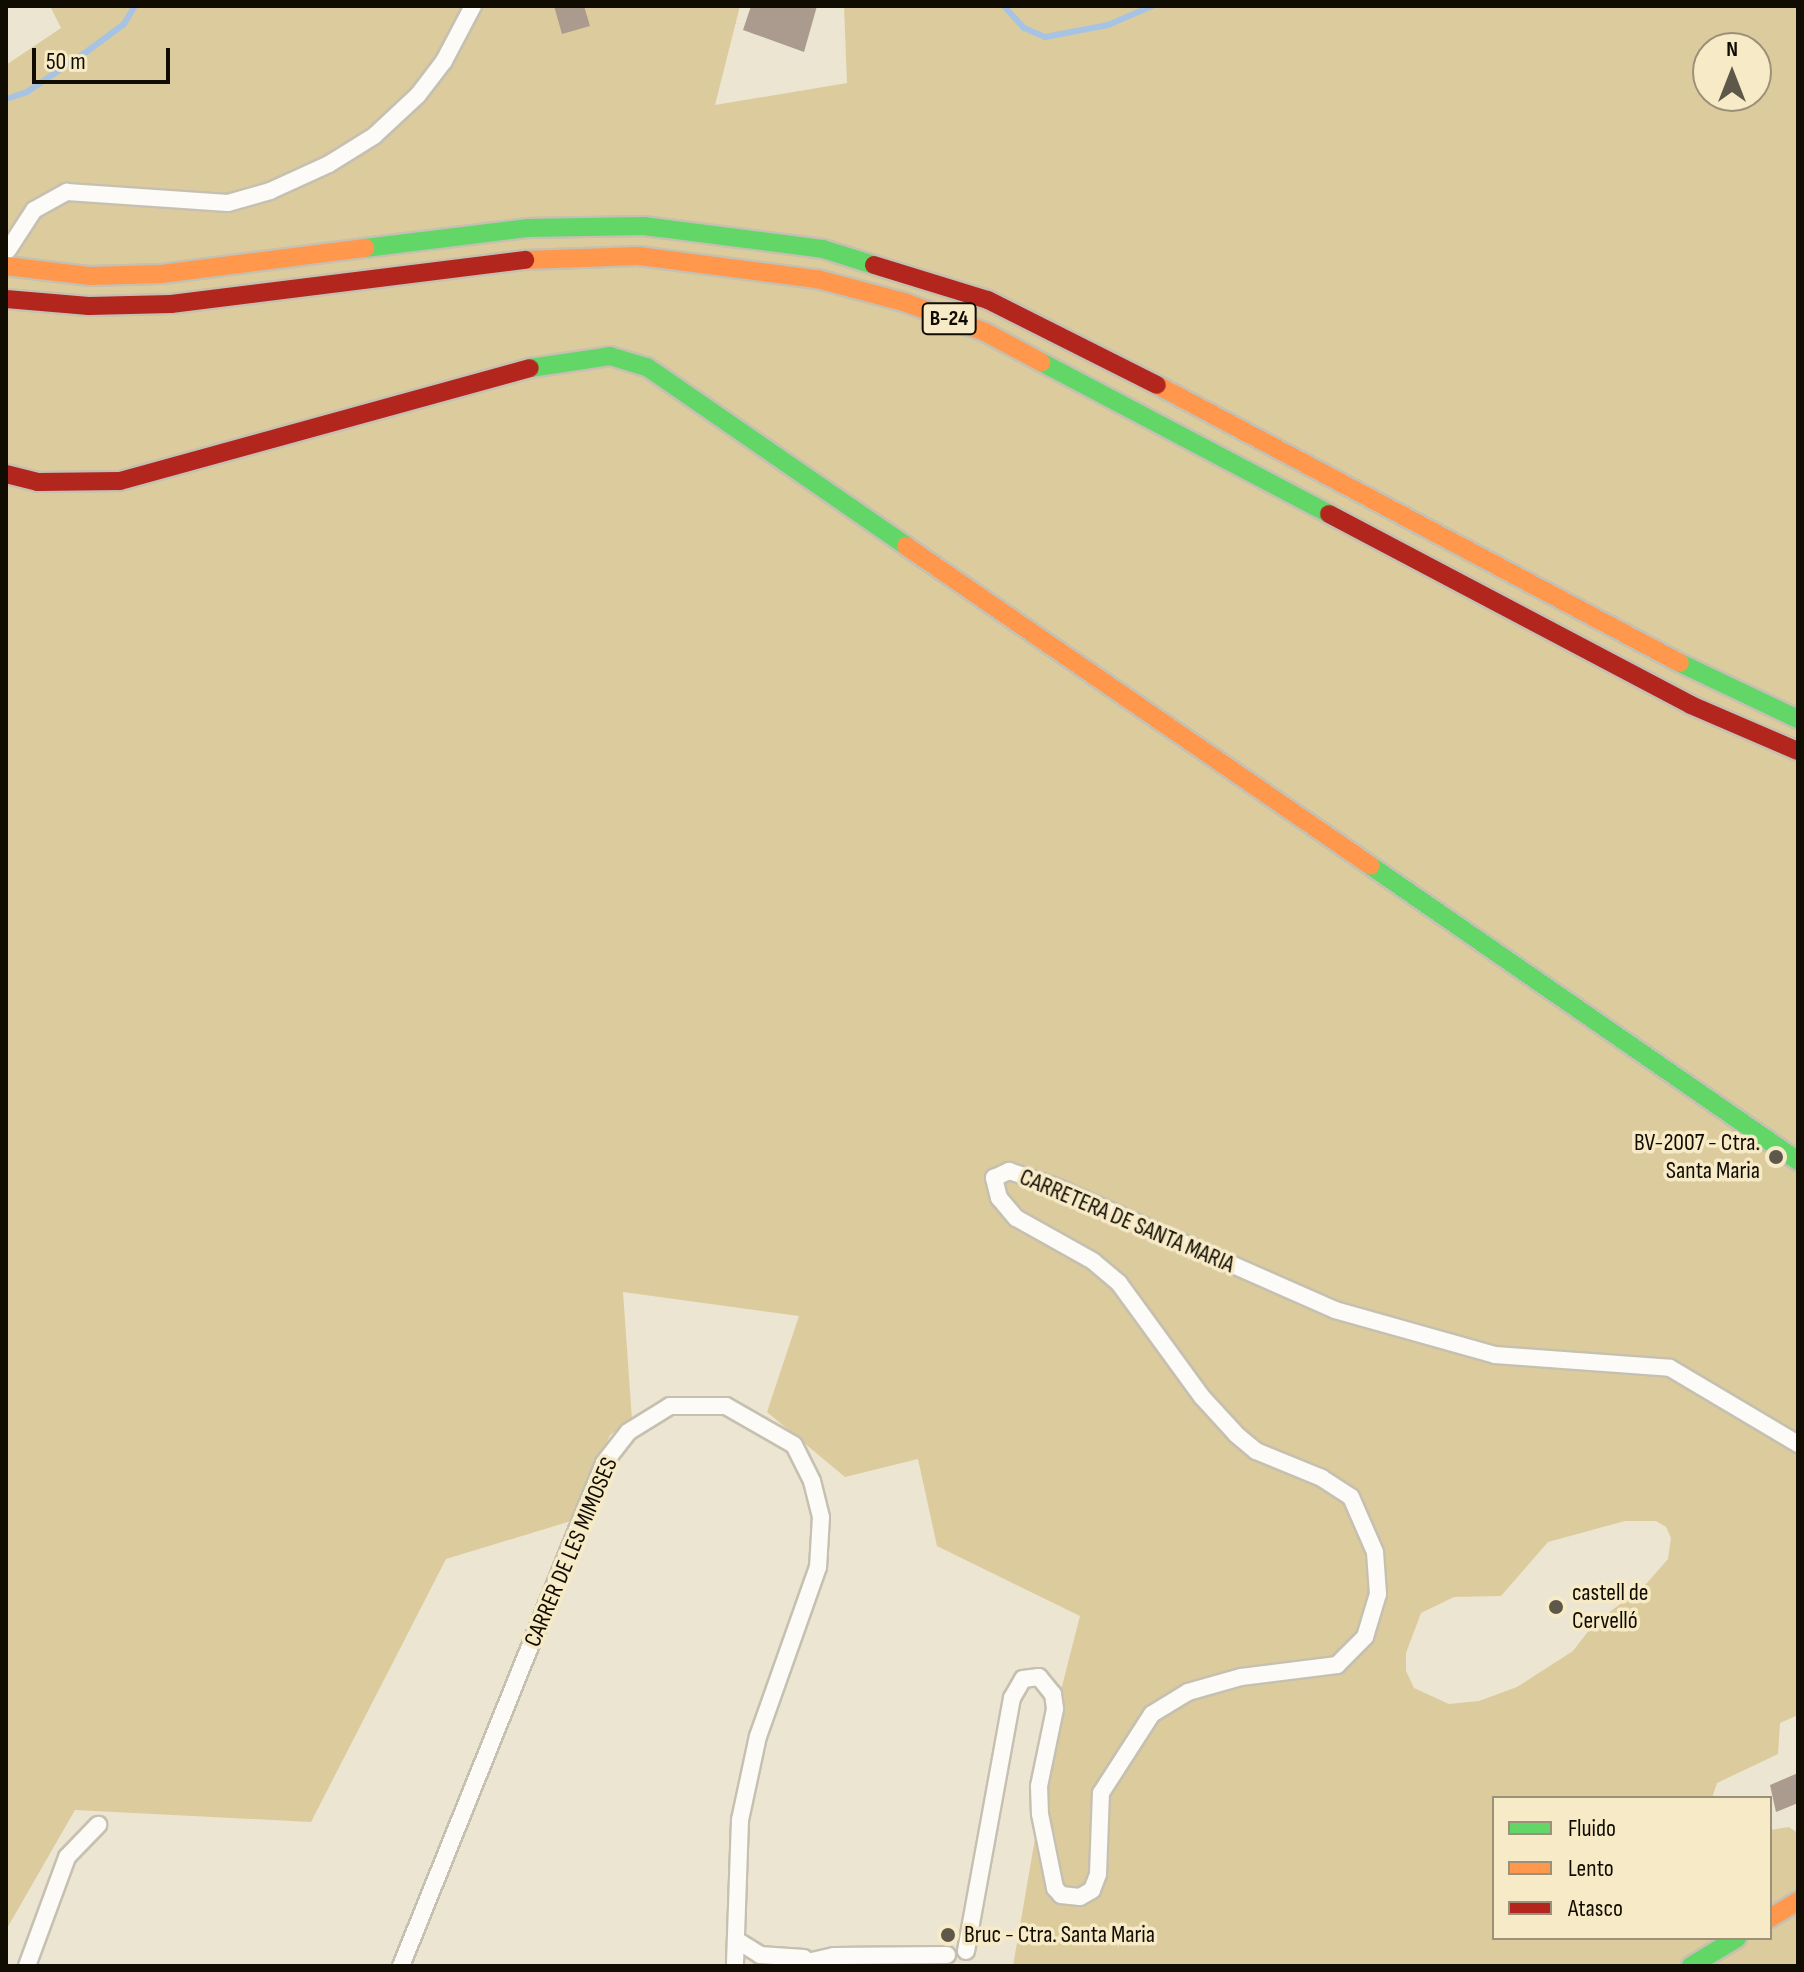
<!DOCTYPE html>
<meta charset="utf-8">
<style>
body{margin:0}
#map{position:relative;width:1804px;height:1972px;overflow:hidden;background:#ece5d1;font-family:"Sofia Sans Condensed",sans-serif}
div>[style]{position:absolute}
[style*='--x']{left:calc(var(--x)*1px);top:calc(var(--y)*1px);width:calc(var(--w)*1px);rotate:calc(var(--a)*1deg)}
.forest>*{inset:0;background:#dccb9c}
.stream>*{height:6px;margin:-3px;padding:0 3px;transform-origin:3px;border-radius:3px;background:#a7c3e4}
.building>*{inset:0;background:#ab9b8e}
.roads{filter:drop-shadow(2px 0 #c6c0b0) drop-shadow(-2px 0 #c6c0b0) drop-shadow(0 2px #c6c0b0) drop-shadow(0 -2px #c6c0b0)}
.street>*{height:16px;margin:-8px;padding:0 8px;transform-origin:8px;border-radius:8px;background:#fcfbf8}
.fast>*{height:18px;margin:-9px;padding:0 9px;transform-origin:9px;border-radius:9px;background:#63d668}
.slow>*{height:18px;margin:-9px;padding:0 9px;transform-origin:9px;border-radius:9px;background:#ff974d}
.jam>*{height:18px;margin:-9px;padding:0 9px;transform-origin:9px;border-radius:9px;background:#b3261e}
.dots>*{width:22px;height:22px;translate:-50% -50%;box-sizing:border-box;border:4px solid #f7eac6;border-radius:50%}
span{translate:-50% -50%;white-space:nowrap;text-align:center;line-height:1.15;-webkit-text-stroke:7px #f7eac6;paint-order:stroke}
.shield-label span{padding:2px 6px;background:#f7eac6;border:2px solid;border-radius:6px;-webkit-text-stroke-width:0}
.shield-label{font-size:22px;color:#110c02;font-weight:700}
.poi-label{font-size:24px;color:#110c02}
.right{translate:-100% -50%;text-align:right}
.left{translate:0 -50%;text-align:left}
.street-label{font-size:24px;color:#110c02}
.frame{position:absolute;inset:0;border:8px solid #110c02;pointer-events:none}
.legend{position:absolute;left:1492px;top:1796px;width:280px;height:144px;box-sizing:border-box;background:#f7eac6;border:2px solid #9b9178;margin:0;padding:10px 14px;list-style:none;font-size:24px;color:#110c02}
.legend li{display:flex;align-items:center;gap:16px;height:40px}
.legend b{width:40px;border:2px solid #9b9178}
.north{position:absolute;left:1692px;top:32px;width:80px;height:80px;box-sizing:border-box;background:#f7eac6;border:2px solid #9b9178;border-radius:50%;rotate:0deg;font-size:22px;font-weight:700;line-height:32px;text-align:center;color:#110c02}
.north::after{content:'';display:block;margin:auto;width:28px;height:36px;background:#5e584a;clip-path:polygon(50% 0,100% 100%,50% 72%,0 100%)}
.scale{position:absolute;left:32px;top:48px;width:138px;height:36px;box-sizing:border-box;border:4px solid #110c02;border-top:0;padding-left:10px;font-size:24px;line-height:28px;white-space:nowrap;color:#110c02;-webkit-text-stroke:6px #f7eac6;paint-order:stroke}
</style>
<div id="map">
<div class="forest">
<i style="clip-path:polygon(evenodd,50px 6px,740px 6px,715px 105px,847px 83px,844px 6px,1798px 6px,1798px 1715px,1780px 1723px,1778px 1754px,1717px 1783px,1712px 1798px,1494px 1798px,1494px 1938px,1770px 1938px,1770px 1830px,1789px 1827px,1798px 1833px,1798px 1966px,1013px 1966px,1060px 1694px,1080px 1616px,937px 1546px,918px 1459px,845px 1477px,767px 1412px,799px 1316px,623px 1292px,632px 1420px,610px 1435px,571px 1521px,446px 1559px,311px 1822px,75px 1810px,6px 1930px,6px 65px,61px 28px,50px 6px,1708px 48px,1756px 48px,1756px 96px,1708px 96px,1708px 48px,50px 6px,1625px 1521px,1656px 1521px,1666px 1527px,1671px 1538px,1668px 1559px,1647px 1583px,1593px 1625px,1573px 1651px,1517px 1687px,1479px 1701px,1449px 1704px,1414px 1688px,1406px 1671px,1406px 1653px,1421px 1613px,1454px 1597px,1501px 1596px,1548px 1542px,1625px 1521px)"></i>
</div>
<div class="stream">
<i style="--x:1004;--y:6;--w:30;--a:48"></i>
<i style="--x:1024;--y:28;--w:23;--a:23"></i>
<i style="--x:1045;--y:37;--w:64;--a:-10.8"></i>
<i style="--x:1108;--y:25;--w:48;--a:-23.4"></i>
<i style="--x:6;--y:99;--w:22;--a:-18"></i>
<i style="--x:27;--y:92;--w:75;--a:-34.1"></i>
<i style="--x:89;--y:50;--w:44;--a:-36.6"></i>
<i style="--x:124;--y:24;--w:21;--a:-59"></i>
</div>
<div class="building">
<i style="clip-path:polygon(554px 6px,584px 6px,590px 26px,562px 34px)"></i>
<i style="clip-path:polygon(751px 6px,817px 6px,804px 52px,743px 30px)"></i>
<i style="clip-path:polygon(1798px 1773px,1798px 1803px,1776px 1812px,1770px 1785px)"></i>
</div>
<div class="roads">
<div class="street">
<i style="--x:8;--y:250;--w:48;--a:-57"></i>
<i style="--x:34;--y:210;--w:38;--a:-29"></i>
<i style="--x:67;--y:192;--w:161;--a:3.9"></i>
<i style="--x:228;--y:203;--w:44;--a:-15.9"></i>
<i style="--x:270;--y:191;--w:65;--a:-24.6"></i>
<i style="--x:329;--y:164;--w:53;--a:-31.9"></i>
<i style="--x:374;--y:136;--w:60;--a:-43"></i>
<i style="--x:418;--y:95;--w:43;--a:-52.6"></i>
<i style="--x:444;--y:61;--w:62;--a:-62.2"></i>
<i style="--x:738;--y:1941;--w:26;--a:32"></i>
<i style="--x:760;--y:1955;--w:44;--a:3.9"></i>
<i style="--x:966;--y:1951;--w:257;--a:-79.7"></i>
<i style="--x:1012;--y:1698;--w:22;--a:-60"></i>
<i style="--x:1023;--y:1679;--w:16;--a:-7"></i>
<i style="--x:1039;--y:1677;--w:22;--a:51"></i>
<i style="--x:1053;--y:1694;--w:15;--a:82"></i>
<i style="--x:1055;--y:1709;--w:79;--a:101.7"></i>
<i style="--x:1039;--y:1786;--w:28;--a:88"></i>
<i style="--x:1040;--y:1814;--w:76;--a:78.5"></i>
<i style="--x:1055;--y:1888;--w:9;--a:49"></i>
<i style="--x:1061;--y:1895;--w:19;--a:6"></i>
<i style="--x:1080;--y:1897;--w:14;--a:-30"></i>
<i style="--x:1092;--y:1890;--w:17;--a:-69"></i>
<i style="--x:1098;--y:1874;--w:81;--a:-87.9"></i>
<i style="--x:1101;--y:1793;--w:94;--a:-57.2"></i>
<i style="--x:1152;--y:1714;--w:42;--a:-31.4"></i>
<i style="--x:1188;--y:1692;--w:55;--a:-15.8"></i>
<i style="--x:1241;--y:1677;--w:97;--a:-7.1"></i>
<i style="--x:1337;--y:1665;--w:40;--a:-45"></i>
<i style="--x:1365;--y:1637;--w:45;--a:-73.2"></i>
<i style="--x:1378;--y:1594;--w:42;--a:-94.1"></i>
<i style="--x:1375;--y:1552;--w:60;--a:-113.6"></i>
<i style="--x:1351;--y:1497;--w:35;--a:-147"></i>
<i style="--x:1322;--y:1478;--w:71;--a:-157.8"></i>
<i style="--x:1256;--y:1451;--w:26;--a:-140"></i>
<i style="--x:1236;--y:1434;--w:50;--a:-132.6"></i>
<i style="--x:1202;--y:1397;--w:141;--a:-126.1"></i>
<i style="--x:1119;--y:1283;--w:34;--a:-140"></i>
<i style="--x:1093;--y:1261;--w:88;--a:-150.8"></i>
<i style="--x:1016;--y:1218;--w:26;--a:-130"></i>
<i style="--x:999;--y:1198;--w:21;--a:-104"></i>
<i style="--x:994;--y:1178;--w:17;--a:-25"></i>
<i style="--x:1009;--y:1171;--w:47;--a:18.4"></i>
<i style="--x:1054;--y:1186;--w:307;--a:23.8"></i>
<i style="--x:1335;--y:1310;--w:166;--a:15.7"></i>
<i style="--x:1495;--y:1355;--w:175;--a:4.2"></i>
<i style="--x:1670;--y:1368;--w:149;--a:30.7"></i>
<i style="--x:27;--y:1966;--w:116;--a:-69.8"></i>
<i style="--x:67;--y:1857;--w:45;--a:-45.9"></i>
<i style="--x:401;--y:1966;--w:542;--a:-68.02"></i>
<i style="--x:604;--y:1463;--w:39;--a:-52"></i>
<i style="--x:628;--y:1432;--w:49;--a:-31.8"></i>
<i style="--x:670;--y:1406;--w:56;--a:0"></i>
<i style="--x:726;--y:1406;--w:78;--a:29.8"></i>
<i style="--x:794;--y:1445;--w:40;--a:63.4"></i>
<i style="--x:812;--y:1481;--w:37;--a:76"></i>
<i style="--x:821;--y:1517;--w:50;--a:93.4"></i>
<i style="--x:818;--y:1567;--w:179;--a:109.5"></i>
<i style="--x:758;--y:1736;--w:86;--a:102.1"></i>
<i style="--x:740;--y:1820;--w:146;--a:92"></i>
<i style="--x:790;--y:1966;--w:45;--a:-12.8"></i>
<i style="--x:834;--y:1956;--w:113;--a:-0.5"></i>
</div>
<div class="fast">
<i style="--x:365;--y:248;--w:163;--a:-7"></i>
<i style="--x:527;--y:228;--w:117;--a:-1"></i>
<i style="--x:644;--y:226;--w:180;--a:7.3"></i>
<i style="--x:823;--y:249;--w:53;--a:17.4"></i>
<i style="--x:1041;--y:362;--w:326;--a:27.8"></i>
<i style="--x:530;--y:368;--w:81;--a:-8.5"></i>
<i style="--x:610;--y:356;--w:39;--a:17"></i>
<i style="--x:647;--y:367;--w:315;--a:34.6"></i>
<i style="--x:1680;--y:663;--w:131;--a:25.4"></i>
<i style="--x:1371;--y:866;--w:519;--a:34.64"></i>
<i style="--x:1691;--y:1966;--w:54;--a:-31.3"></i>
</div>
<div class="slow">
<i style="--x:525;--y:260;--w:114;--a:-2"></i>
<i style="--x:639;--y:256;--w:179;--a:7.4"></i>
<i style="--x:817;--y:279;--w:90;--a:14.8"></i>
<i style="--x:904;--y:302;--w:86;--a:20.3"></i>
<i style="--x:985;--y:332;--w:64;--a:28.2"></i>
<i style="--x:6;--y:266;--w:85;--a:6.8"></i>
<i style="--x:90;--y:276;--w:71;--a:-1.6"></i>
<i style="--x:161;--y:274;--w:206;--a:-7.3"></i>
<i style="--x:1157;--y:385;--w:592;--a:27.99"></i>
<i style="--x:906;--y:546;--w:564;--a:34.53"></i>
<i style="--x:1770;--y:1918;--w:33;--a:-31"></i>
</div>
<div class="jam">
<i style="--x:874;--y:265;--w:119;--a:17.1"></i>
<i style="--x:988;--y:300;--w:189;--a:26.7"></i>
<i style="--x:6;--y:299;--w:83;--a:4.8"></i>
<i style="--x:89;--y:306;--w:82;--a:-1.4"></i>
<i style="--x:171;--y:304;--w:357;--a:-7.1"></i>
<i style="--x:6;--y:474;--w:33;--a:14"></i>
<i style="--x:38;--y:482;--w:82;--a:-0.7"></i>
<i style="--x:120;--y:481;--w:425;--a:-15.4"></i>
<i style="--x:1329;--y:514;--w:409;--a:27.8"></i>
<i style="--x:1691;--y:705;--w:116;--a:23.3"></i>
</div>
</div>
<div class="dots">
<i style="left:1776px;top:1157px;background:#5e584a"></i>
<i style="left:1556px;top:1607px;background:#5e584a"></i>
<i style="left:948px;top:1935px;background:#5e584a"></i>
</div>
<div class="shield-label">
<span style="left:949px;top:319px">B-24</span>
</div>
<div class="poi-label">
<span class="right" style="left:1760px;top:1157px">BV-2007 - Ctra.<br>Santa Maria</span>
<span class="left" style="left:1572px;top:1607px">castell de<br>Cervelló</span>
<span class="left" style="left:964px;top:1935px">Bruc - Ctra. Santa Maria</span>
</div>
<div class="street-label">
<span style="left:1127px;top:1221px;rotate:23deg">CARRETERA DE SANTA MARIA</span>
<span style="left:571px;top:1552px;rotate:-67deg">CARRER DE LES MIMOSES</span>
</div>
<div class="frame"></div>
<ul class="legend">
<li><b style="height:10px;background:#63d668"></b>Fluido</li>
<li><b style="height:10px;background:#ff974d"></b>Lento</li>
<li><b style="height:10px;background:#b3261e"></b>Atasco</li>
</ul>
<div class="north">N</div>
<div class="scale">50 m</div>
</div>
